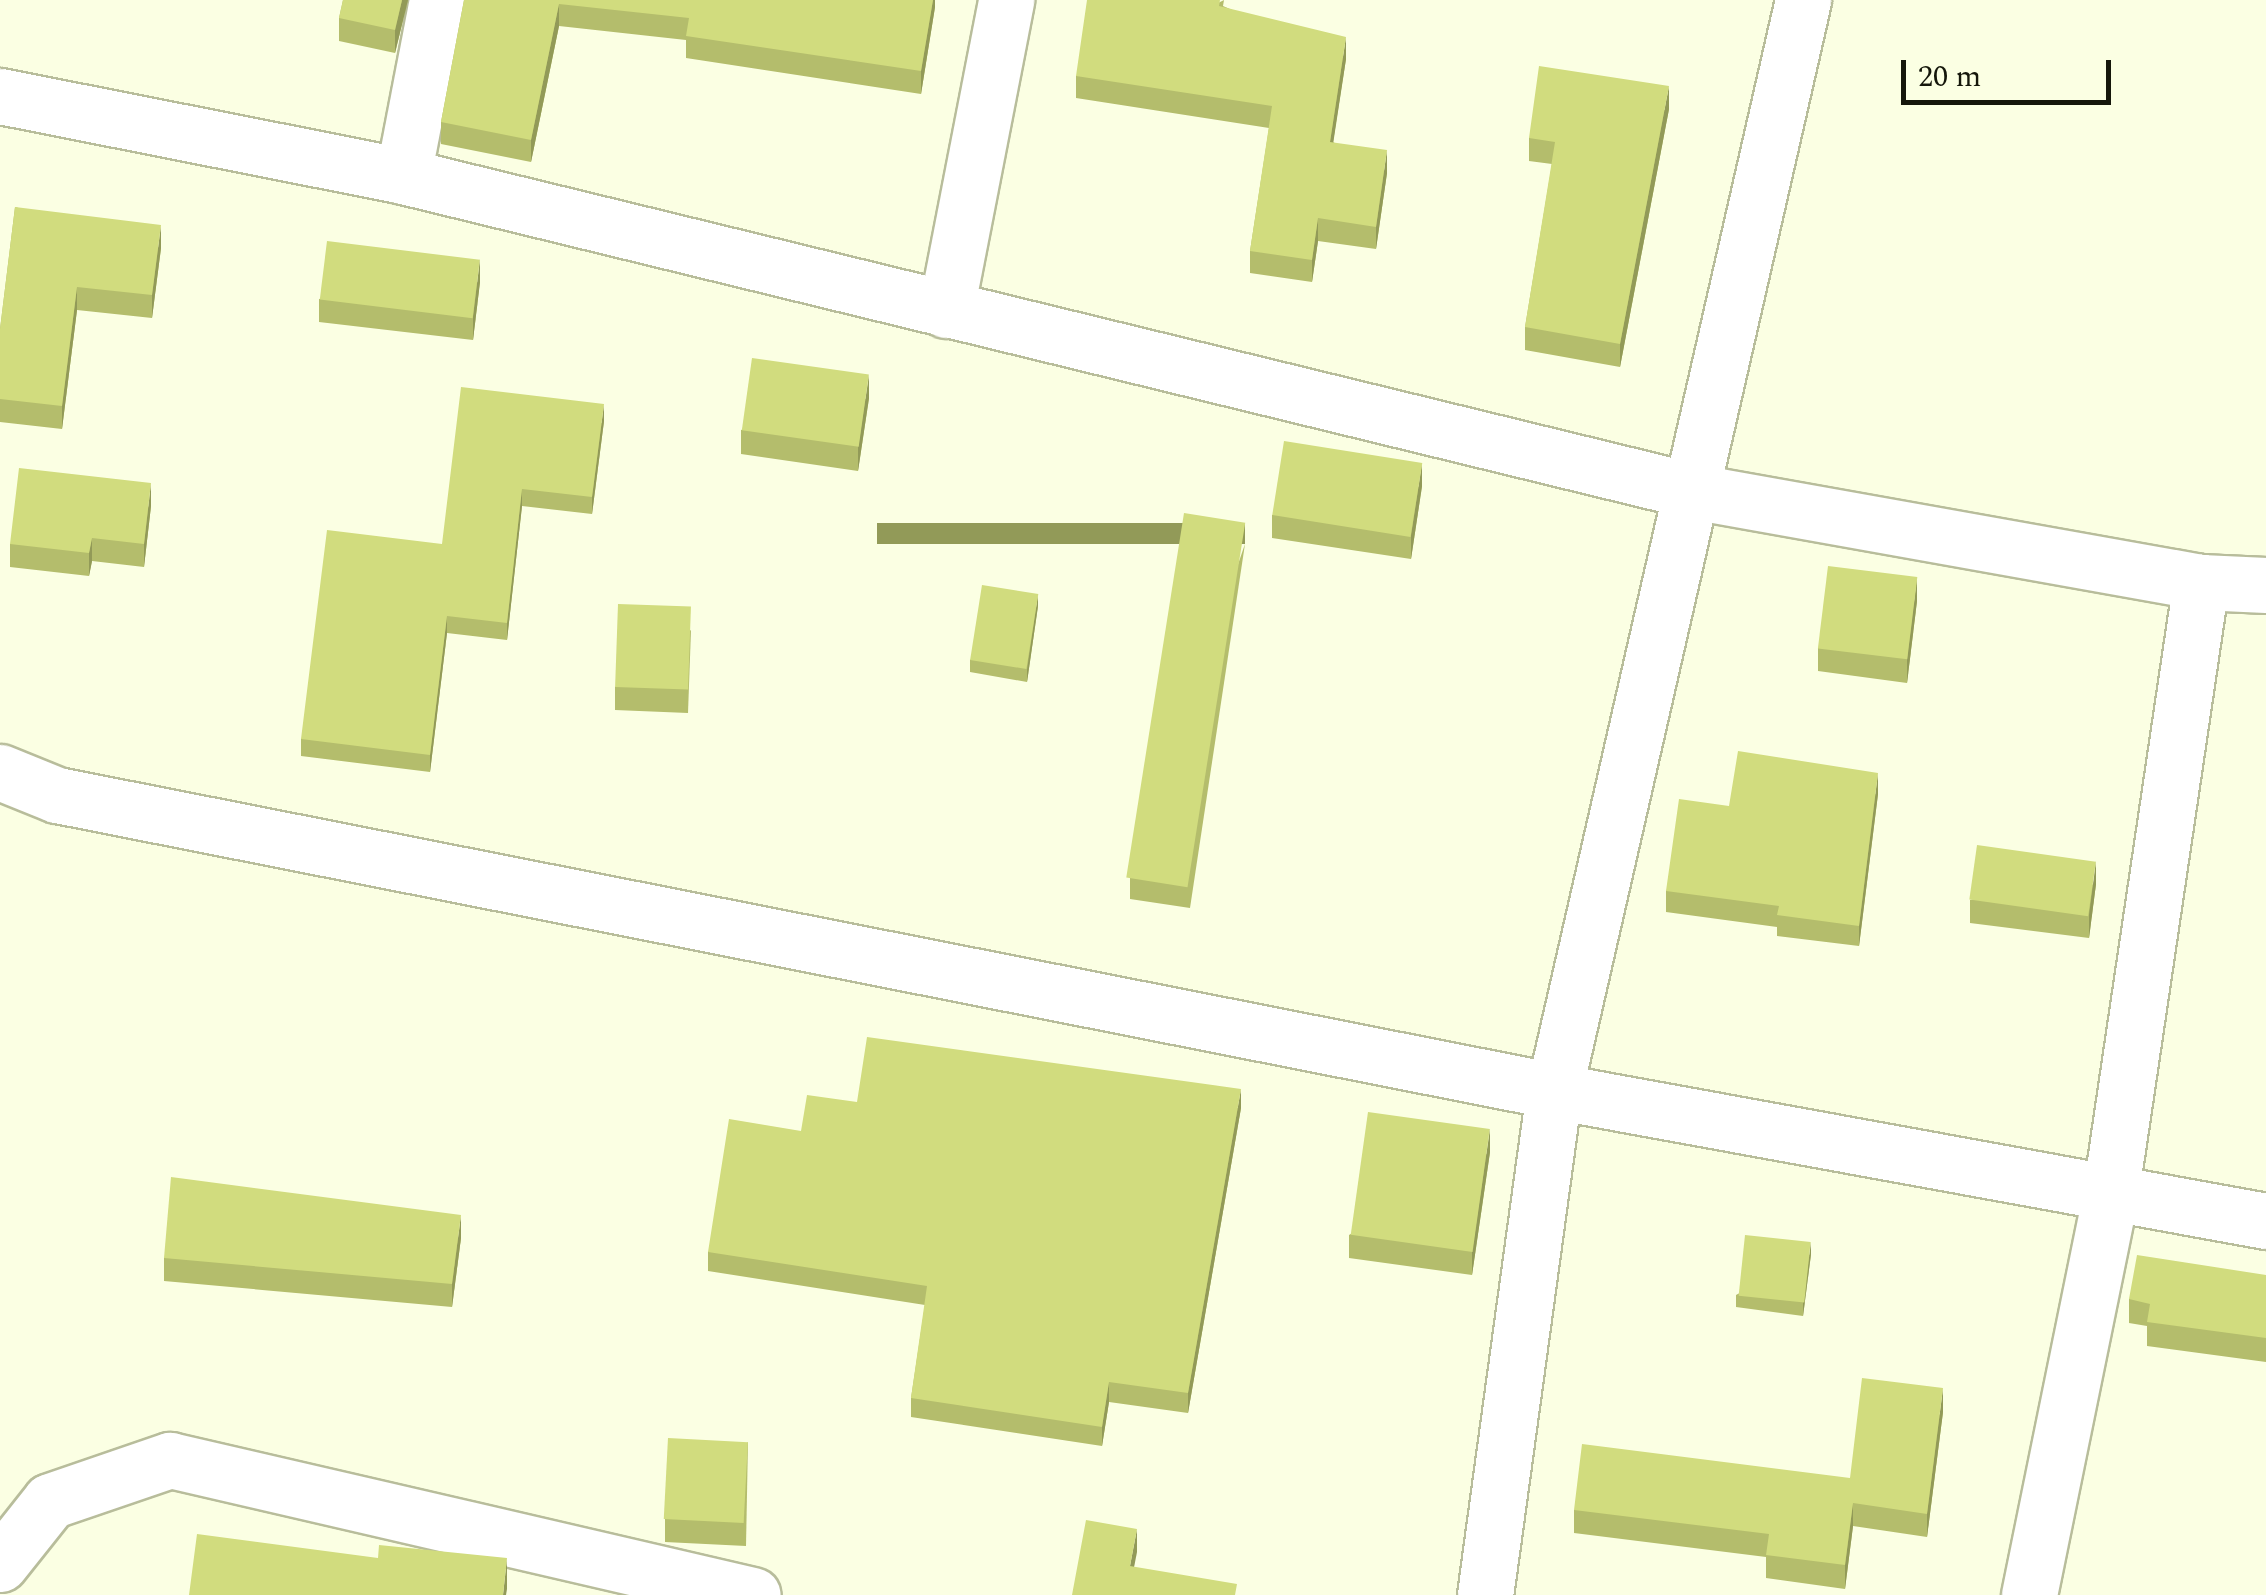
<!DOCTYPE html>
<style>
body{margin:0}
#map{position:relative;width:2266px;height:1595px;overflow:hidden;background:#fbffe3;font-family:Spectral,serif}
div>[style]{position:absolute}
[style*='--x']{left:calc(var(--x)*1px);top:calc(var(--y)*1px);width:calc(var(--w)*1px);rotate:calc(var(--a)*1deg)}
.roads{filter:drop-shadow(2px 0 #b8bd9b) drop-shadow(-2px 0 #b8bd9b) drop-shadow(0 2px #b8bd9b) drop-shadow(0 -2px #b8bd9b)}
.minor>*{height:55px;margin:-27.5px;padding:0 27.5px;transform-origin:27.5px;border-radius:27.5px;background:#fff}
.wall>*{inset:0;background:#b4bd6c}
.shaded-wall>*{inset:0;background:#929a58;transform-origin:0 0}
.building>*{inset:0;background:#d1dc7e;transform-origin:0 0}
span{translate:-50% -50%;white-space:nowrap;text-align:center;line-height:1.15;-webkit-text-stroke:10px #fbffe3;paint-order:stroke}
.scale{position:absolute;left:1901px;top:60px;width:210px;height:45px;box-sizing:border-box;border:5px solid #15170b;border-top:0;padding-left:12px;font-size:30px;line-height:35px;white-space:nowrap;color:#15170b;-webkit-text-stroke:8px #fbffe3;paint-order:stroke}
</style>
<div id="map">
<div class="roads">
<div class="minor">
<i style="--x:0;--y:96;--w:411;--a:11.2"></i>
<i style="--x:403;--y:176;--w:1332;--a:13.72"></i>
<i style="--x:1697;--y:492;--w:512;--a:10.12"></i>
<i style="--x:2201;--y:582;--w:65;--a:2.6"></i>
<i style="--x:403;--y:176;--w:179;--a:-79.1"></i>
<i style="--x:946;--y:310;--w:316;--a:-79"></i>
<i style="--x:0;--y:772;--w:61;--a:22"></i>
<i style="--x:57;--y:795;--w:1526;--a:11.18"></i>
<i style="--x:1554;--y:1091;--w:724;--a:10.35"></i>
<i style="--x:0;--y:1564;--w:80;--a:-51.6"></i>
<i style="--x:50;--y:1501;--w:127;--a:-18.9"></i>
<i style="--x:170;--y:1460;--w:598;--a:13.04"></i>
<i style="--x:1485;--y:1595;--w:509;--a:-82.2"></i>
<i style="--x:1554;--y:1091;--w:1119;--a:-77.14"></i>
<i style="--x:2029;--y:1595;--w:407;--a:-78.5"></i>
<i style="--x:2110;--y:1196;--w:621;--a:-81.57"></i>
</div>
</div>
<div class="wall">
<i style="clip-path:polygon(343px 0,408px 0,395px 53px,339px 41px,339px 18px)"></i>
<i style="clip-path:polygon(464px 0,935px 0,935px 7px,921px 94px,686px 58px,686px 40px,559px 26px,531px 162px,441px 144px,441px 122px)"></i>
<i style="clip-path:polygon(1224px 0,1223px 6px,1346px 59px,1333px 142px,1387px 173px,1376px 249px,1318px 241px,1312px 282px,1250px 273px,1250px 251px,1269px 128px,1076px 98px,1076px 76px)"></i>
<i style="clip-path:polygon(1669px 109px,1620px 367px,1525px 350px,1525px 327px,1552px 164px,1529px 161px,1529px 138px)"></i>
<i style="clip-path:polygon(15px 207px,161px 248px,152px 318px,77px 310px,62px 429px,0 422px,0 329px)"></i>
<i style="clip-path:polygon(480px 282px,473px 340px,319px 322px,319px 299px)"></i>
<i style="clip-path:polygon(869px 398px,858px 471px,741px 454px,741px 430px)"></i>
<i style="clip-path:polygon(604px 421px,592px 514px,522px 506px,507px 640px,447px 633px,430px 772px,301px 756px,301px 739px,442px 544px)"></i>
<i style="clip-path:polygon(1422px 486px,1411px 559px,1272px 538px,1272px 515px)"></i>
<i style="clip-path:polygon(151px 506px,144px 567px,92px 561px,89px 576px,10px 567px,10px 544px)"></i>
<i style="clip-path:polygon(1245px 544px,1190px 908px,1130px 899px,1130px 878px)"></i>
<i style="clip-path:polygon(1917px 601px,1907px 683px,1818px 671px,1818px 648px)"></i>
<i style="clip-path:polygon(1038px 606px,1027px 682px,970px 672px,970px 660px)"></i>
<i style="clip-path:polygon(691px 630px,688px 713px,615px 710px,615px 687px)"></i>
<i style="clip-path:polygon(1878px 794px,1859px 946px,1777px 936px,1777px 927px,1666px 912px,1666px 891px,1729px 806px)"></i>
<i style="clip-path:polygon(2096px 884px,2089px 938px,1970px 923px,1970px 900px)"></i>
<i style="clip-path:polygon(857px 1102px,1241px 1108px,1188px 1413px,1109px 1402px,1102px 1446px,911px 1417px,911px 1398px,925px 1305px,708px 1271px,708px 1252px,801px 1131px)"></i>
<i style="clip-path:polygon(1490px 1152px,1472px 1275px,1349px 1258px,1349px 1235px)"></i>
<i style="clip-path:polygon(461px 1238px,452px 1307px,164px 1281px,164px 1258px)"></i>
<i style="clip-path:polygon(1811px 1254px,1803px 1316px,1736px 1307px,1736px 1295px)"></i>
<i style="clip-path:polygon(2266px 1275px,2266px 1362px,2147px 1346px,2147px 1326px,2129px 1323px,2129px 1299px)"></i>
<i style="clip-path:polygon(1943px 1412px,1927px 1537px,1853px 1526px,1845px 1589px,1766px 1578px,1766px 1557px,1574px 1533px,1574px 1510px,1850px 1478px)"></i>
<i style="clip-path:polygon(748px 1442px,746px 1546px,665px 1542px,665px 1519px)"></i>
</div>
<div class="shaded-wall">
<i style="clip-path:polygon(402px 0,408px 0,395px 53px,395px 30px)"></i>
<i style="clip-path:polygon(933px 0,935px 0,935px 7px,921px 94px,921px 71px)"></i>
<i style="clip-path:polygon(559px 4px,559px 26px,531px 162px,531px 140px)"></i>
<i style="clip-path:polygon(1346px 37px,1346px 59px,1330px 164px,1330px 142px)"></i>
<i style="clip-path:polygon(1669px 86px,1669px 109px,1620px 367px,1620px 344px)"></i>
<i style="clip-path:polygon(1387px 150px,1387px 173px,1376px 249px,1376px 227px)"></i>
<i style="clip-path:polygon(1318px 218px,1318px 241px,1312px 282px,1312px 260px)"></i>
<i style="clip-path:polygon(161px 225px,161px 248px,152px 318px,152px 295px)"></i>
<i style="clip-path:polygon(480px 259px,480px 282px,473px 340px,473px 317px)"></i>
<i style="clip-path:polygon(77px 287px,77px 310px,62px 429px,62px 406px)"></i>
<i style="clip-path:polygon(869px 375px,869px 398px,858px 471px,858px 448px)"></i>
<i style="clip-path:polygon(604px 404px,604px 421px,592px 514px,592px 497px)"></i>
<i style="clip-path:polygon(1422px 463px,1422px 486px,1411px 559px,1411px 536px)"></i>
<i style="clip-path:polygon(151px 483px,151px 506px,144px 567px,144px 544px)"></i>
<i style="clip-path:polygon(522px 489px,522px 506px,507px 640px,507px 623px)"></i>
<i style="left:1245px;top:523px;width:21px;height:368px;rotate:90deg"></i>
<i style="clip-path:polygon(92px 538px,92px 561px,89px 576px,89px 553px)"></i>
<i style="clip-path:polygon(1917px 577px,1917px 601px,1907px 683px,1907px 660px)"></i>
<i style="clip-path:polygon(1038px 594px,1038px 606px,1027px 682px,1027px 670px)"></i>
<i style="clip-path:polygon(447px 616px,447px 633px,430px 772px,430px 755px)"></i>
<i style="clip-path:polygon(1878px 773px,1878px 794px,1859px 946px,1859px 926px)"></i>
<i style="clip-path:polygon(2096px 861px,2096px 884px,2089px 938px,2089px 915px)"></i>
<i style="clip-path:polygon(1241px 1089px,1241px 1108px,1188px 1413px,1188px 1393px)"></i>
<i style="clip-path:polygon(1490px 1129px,1490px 1152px,1472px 1275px,1472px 1252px)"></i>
<i style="clip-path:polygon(461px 1215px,461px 1238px,452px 1307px,452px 1284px)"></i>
<i style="clip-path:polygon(1811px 1242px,1811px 1254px,1803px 1316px,1803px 1304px)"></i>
<i style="clip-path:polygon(1109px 1382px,1109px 1402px,1102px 1446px,1102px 1427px)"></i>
<i style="clip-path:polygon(1943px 1388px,1943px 1412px,1927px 1537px,1927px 1514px)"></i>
<i style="clip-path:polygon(1853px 1503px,1853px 1526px,1845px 1589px,1845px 1565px)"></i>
<i style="clip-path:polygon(1137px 1529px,1137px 1552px,1130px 1588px,1130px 1566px)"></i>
<i style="clip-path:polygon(507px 1558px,507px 1589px,506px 1595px,503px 1595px)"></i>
</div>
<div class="building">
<i style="clip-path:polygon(343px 0,402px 0,395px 30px,339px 18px)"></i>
<i style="clip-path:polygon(464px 0,933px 0,921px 71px,686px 36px,689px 18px,559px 4px,531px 140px,441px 122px)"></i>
<i style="clip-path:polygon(1087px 0,1220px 0,1219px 6px,1346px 37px,1330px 142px,1387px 150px,1376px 227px,1318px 218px,1312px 260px,1250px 251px,1272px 106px,1076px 76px)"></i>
<i style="clip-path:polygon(1539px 66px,1669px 86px,1620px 344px,1525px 327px,1555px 142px,1529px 138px)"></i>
<i style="clip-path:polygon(15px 207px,161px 225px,152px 295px,77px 287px,62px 406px,0 399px,0 329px)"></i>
<i style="left:327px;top:241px;width:154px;height:59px;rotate:7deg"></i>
<i style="left:752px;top:358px;width:118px;height:73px;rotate:8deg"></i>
<i style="clip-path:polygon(461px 387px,604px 404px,592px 497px,522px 489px,507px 623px,447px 616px,430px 755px,301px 739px,327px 530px,442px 544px)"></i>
<i style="left:1284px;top:441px;width:140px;height:75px;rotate:9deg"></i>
<i style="clip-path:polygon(19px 468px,151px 483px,144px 544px,92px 538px,89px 553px,10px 544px)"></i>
<i style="left:1184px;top:513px;width:62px;height:369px;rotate:9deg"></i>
<i style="left:1828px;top:566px;width:90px;height:83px;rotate:7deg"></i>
<i style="left:982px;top:585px;width:57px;height:76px;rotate:9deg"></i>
<i style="left:618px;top:604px;width:73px;height:83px;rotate:2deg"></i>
<i style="clip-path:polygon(1738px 751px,1878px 773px,1859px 926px,1777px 915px,1779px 906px,1666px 891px,1679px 799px,1729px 806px)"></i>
<i style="left:1977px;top:845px;width:120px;height:55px;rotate:8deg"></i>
<i style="clip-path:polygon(867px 1037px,1241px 1089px,1188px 1393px,1109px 1382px,1102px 1427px,911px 1398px,927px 1286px,708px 1252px,729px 1119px,801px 1131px,807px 1095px,857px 1102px)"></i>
<i style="left:1368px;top:1112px;width:123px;height:124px;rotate:8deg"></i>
<i style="clip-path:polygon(171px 1177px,461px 1215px,452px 1284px,164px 1258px)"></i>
<i style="left:1745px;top:1235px;width:66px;height:61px;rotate:6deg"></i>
<i style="clip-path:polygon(2137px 1255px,2266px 1275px,2266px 1338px,2147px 1322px,2150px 1304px,2129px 1299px)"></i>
<i style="clip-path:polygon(1862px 1378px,1943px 1388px,1927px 1514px,1853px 1503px,1845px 1565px,1766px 1555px,1769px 1534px,1574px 1510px,1582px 1444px,1850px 1478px)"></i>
<i style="left:668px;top:1438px;width:80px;height:81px;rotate:3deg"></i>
<i style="clip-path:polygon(1086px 1520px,1137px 1529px,1130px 1566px,1237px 1584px,1235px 1595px,1072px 1595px)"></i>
<i style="clip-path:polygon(197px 1534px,378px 1558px,379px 1545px,507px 1558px,503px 1595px,189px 1595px)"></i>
</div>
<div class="scale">20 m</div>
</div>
